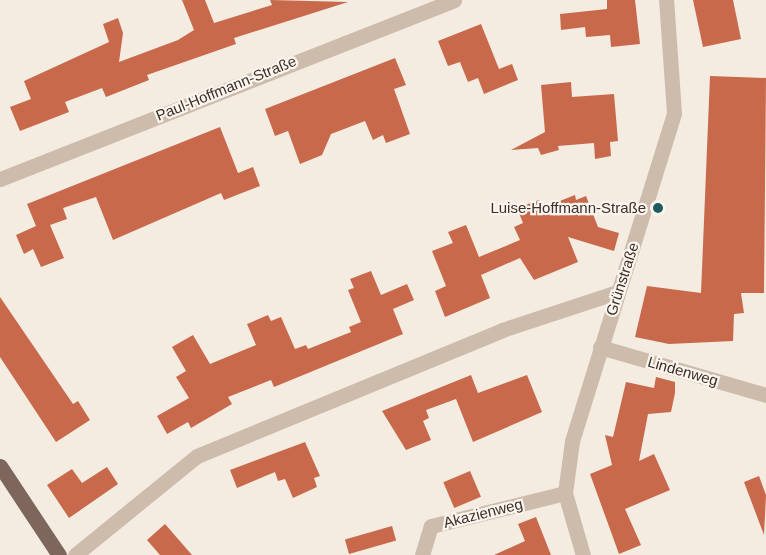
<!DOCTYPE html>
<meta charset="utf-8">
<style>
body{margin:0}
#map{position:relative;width:766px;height:555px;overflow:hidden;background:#f4ebe1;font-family:Helvetica,sans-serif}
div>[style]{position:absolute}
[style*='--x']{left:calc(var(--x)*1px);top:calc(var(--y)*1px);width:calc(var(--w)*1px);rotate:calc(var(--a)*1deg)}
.building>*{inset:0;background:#c8694b;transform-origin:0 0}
.minor>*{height:15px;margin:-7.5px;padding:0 7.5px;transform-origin:7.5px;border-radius:7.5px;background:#cdbbac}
.major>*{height:15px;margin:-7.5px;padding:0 7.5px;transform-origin:7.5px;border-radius:7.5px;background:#7d675c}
.dots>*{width:16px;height:16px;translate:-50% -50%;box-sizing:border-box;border:3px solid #fbf5ee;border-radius:50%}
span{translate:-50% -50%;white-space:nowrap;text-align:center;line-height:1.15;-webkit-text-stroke:4.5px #fbf5ee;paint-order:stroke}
.street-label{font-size:15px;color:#3b302b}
.poi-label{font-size:15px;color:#3b302b}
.right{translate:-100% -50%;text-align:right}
</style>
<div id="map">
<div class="building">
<i style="clip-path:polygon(182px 0,205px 0,214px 23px,272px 5px,270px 0,348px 2px,234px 38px,236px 44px,147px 75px,149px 80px,106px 97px,102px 88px,65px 102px,69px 112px,20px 131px,10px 107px,31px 99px,24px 81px,109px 42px,103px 24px,118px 18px,123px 33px,119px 62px,178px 40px,194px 30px)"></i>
<i style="clip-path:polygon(607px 0,635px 0,640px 44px,611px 47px,610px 35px,586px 37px,585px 27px,561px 30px,560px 14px,607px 9px)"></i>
<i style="clip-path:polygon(693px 0,733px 0,741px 39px,703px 47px)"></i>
<i style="clip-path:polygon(481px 24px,499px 69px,512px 64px,518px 80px,484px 94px,478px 78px,468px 82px,460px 62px,448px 66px,438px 41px)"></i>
<i style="clip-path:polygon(395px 58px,406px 85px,394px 89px,410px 134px,386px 143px,383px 135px,373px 140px,365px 121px,331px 134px,322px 155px,300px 164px,288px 131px,275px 136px,265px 109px)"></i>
<i style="clip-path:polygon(710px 76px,766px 78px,764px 293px,741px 293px,744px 313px,734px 314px,733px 341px,669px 344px,635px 337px,647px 286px,701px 293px)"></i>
<i style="clip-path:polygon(571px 82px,572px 97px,614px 94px,618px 141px,610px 142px,611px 156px,595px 159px,594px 143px,558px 146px,559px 150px,541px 155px,538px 148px,511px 150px,545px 132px,541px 85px)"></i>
<i style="clip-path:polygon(220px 127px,238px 173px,253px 167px,260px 186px,224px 200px,221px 193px,113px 240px,96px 197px,63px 208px,67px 219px,50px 225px,64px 258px,41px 267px,33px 249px,24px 254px,16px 235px,36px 226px,27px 204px)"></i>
<i style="clip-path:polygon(575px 195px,576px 200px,586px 196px,598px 227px,619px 233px,614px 251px,568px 237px,578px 262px,534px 280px,520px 258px,481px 275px,490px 298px,445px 317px,435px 291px,446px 286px,432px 251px,453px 243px,448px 232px,466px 225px,479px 257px,520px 240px,514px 227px,523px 223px,517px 208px,539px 200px,542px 208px)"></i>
<i style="clip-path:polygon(371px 271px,381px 295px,407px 284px,414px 300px,393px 309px,403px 334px,274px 387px,271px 380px,228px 397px,232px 404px,191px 428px,188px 422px,167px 434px,157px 416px,189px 398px,176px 377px,186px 371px,172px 347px,193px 335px,210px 364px,256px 345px,247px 324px,268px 315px,271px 321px,281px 317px,295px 349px,306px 345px,308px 349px,351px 332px,349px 327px,361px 322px,348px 290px,354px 288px,350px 279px)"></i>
<i style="clip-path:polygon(0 297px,73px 404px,78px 401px,90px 420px,56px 442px,0 357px)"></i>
<i style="clip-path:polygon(471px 375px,478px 393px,527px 375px,542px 412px,473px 442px,456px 399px,426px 410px,429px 418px,423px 421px,431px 440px,406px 450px,382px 411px)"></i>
<i style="clip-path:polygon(656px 377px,675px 382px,675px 393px,671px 412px,648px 414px,639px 461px,654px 454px,670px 490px,625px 509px,641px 545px,619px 554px,590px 474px,612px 465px,605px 435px,613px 437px,626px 382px,654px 388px)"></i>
<i style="clip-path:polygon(305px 442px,320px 476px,314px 478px,317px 487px,293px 498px,285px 479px,278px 481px,275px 472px,237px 488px,230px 470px)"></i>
<i style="clip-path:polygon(107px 467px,118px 484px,69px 518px,47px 485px,72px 469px,82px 483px)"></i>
<i style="left:470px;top:471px;width:28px;height:29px;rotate:67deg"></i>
<i style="clip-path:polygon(759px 476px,766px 495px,764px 535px,744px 482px)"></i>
<i style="clip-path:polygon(536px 517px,551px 555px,494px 555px,525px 541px,518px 524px)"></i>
<i style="clip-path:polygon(165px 524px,192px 555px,160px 555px,147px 540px)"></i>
<i style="left:392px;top:526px;width:15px;height:49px;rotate:74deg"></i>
</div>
<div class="minor">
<i style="--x:0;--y:179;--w:488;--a:-21.5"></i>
<i style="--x:600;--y:347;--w:173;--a:16.1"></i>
<i style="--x:75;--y:555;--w:157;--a:-39.1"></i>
<i style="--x:197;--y:456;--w:330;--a:-22.4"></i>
<i style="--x:502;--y:330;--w:121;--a:-18.3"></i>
<i style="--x:422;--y:555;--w:30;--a:-73"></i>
<i style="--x:431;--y:526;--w:138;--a:-13.8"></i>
<i style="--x:583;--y:555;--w:65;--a:-106.2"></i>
<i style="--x:565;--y:493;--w:52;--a:-82.3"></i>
<i style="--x:572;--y:441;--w:343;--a:-72.7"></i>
<i style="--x:674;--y:113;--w:113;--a:-94"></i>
</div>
<div class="major">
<i style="--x:0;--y:466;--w:107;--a:56.5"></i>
</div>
<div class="dots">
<i style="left:658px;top:208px;background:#1f5a5e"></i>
</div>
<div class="street-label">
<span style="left:226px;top:88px;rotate:-22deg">Paul-Hoffmann-Straße</span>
<span style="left:622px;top:279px;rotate:-72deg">Grünstraße</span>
<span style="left:683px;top:371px;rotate:16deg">Lindenweg</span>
<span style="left:483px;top:513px;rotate:-14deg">Akazienweg</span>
</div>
<div class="poi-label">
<span class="right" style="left:646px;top:208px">Luise-Hoffmann-Straße</span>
</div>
</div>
